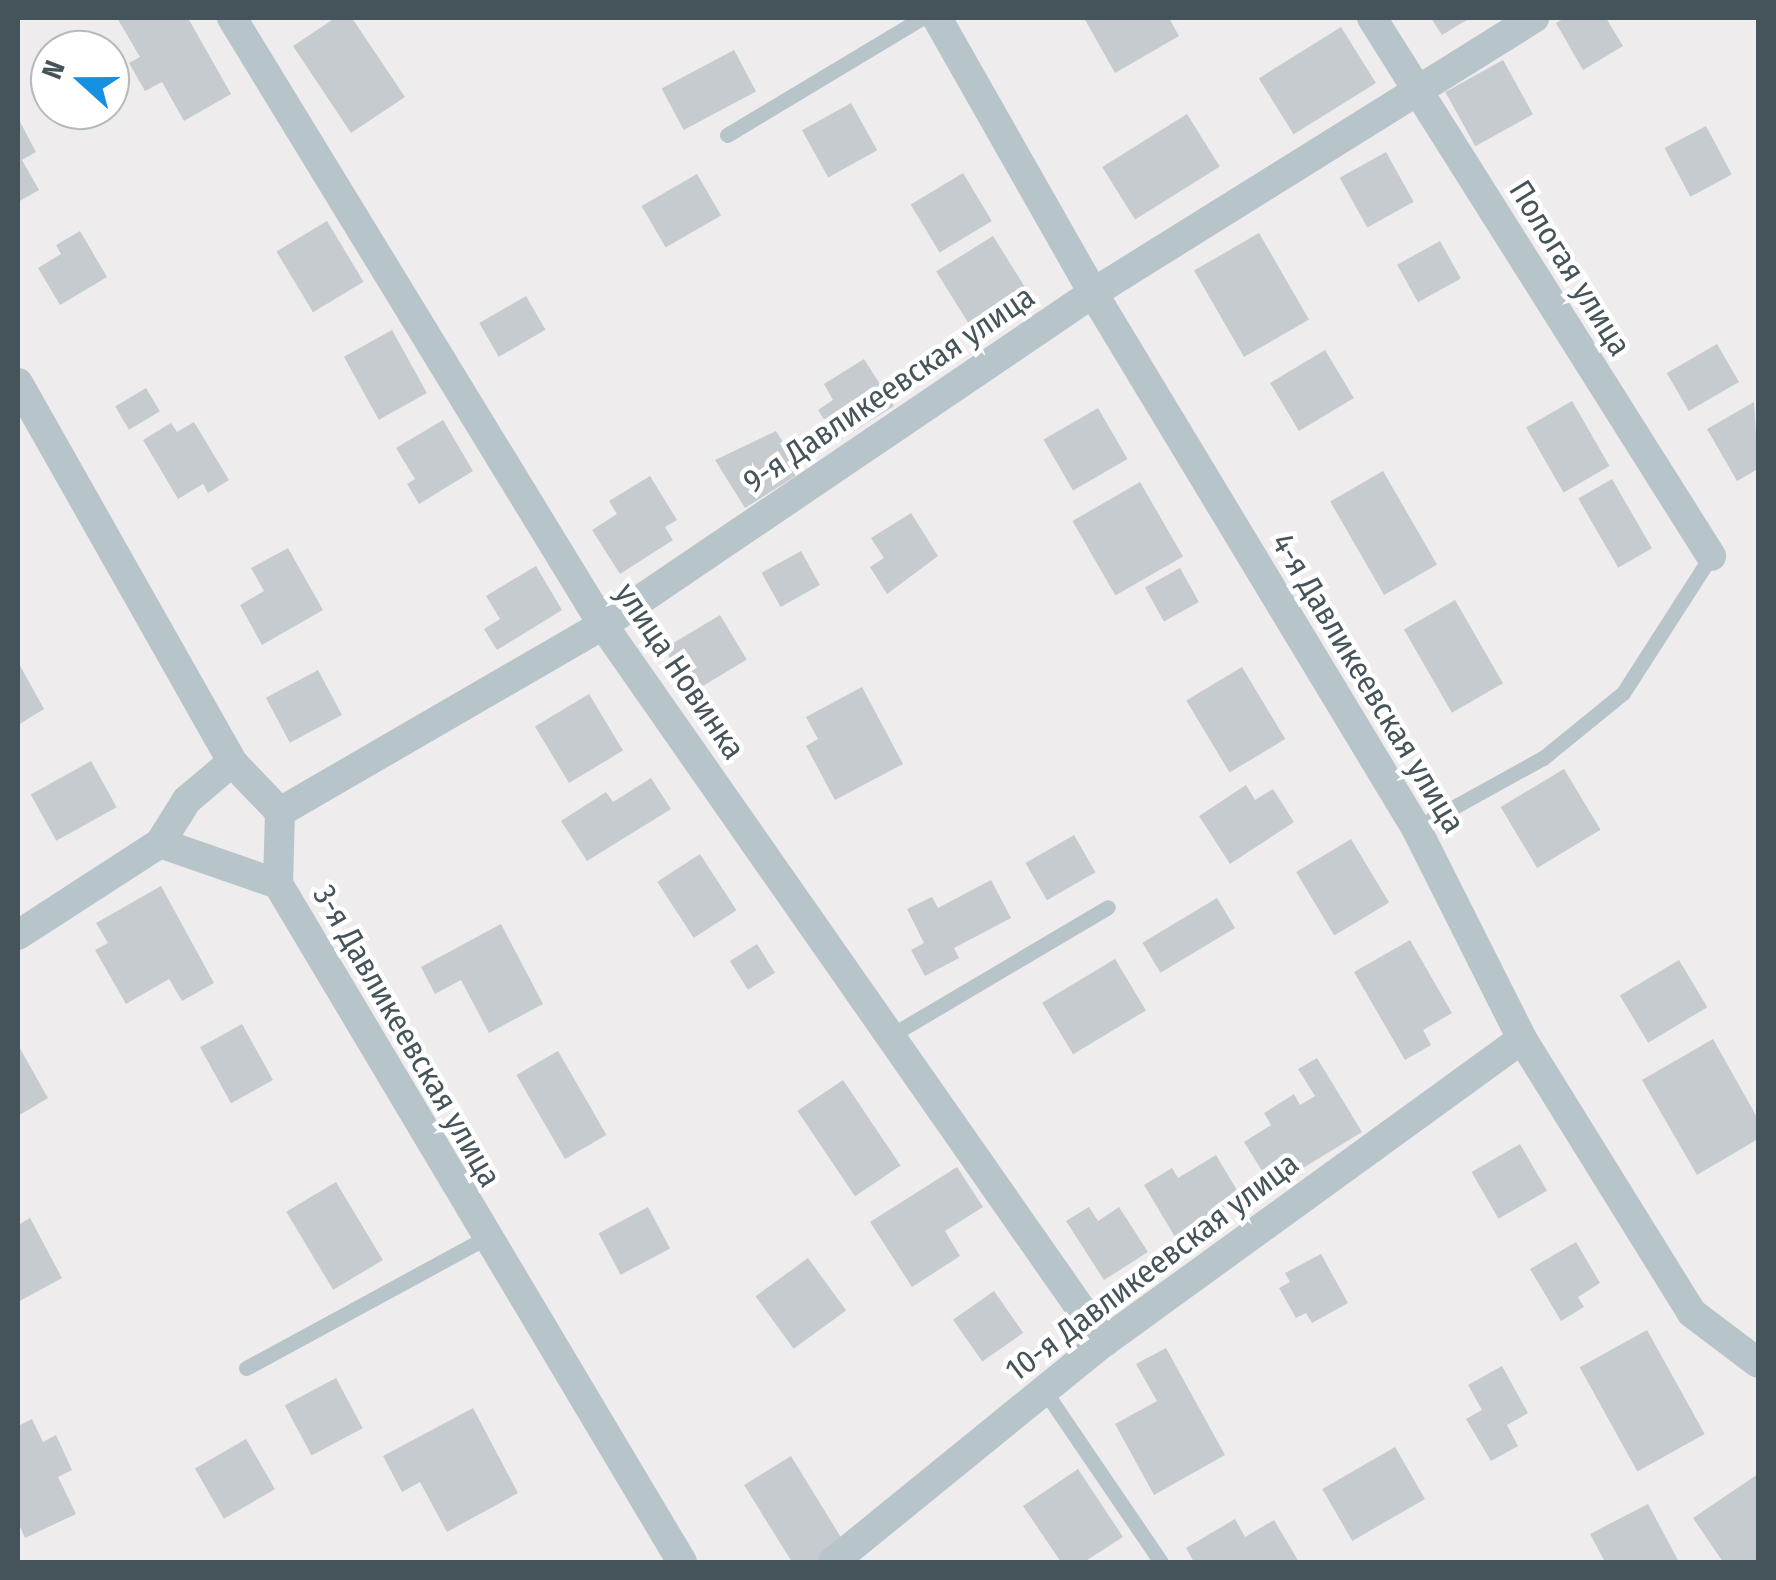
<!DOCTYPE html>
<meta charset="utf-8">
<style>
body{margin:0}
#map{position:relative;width:1776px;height:1580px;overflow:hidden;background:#efeced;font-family:"Fira Sans Condensed",sans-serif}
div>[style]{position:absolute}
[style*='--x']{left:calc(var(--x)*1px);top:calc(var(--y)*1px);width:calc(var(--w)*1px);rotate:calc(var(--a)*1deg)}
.building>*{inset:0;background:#c6cbd0;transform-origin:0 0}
.lane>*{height:15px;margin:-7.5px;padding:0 7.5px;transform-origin:7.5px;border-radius:7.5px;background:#b7c4ca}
.street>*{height:30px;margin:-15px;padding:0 15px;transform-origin:15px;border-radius:15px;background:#b7c4ca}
span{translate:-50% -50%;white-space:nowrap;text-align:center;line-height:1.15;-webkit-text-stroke:9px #fff;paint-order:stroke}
.street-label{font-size:32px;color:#45535a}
.frame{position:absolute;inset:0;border:20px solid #45535a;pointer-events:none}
.north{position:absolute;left:30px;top:30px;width:100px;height:100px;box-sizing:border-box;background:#fff;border:2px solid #b5babd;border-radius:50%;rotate:291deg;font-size:28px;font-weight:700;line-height:40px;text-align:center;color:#45535a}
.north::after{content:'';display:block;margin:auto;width:35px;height:45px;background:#1690e0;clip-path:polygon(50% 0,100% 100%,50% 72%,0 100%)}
</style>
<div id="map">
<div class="building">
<i style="clip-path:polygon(117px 18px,188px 18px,231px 94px,184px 121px,162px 82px,145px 91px,129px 63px,140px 57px)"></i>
<i style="clip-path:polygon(335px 18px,352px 18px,405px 97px,351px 133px,293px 46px)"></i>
<i style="clip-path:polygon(1084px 18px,1169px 18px,1179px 36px,1115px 73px)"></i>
<i style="clip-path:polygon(1431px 18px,1470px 18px,1442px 35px)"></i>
<i style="clip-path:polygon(1565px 18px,1606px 18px,1623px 46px,1583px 70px,1556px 23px)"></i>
<i style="left:1341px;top:27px;width:66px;height:97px;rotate:58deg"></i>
<i style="left:734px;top:50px;width:47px;height:82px;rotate:62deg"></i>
<i style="left:1503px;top:60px;width:62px;height:66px;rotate:61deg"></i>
<i style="left:851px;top:103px;width:54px;height:56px;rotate:61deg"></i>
<i style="left:1187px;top:114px;width:62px;height:100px;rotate:58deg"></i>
<i style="clip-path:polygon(18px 118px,36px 152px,22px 160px,39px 190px,18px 202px)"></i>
<i style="left:1706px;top:126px;width:55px;height:47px;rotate:62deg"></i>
<i style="left:1386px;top:152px;width:57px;height:53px;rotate:61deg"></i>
<i style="left:963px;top:173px;width:56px;height:61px;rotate:59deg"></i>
<i style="left:697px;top:174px;width:48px;height:64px;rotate:60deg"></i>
<i style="left:327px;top:221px;width:71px;height:59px;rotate:59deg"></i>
<i style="clip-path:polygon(80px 231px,107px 277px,60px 305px,38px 268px,61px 254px,56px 245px)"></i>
<i style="left:1259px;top:233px;width:100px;height:75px;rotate:60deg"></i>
<i style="left:993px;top:236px;width:76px;height:67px;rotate:58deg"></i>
<i style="left:1440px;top:241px;width:43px;height:49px;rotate:61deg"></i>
<i style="left:526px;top:296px;width:39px;height:54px;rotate:60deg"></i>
<i style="left:392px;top:330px;width:72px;height:55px;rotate:61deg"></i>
<i style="left:1717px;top:344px;width:44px;height:58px;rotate:60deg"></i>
<i style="left:1325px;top:350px;width:56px;height:64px;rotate:59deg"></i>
<i style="clip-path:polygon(864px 359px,894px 406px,838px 441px,818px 410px,833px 400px,824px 384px)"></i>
<i style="left:146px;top:388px;width:27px;height:36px;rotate:59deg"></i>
<i style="left:1572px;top:401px;width:75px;height:53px;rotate:60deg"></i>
<i style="clip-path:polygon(1754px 402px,1758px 469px,1737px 481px,1707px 429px)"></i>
<i style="left:1098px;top:408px;width:59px;height:63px;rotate:60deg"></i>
<i style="clip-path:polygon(443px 420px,473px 471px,419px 504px,407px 484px,415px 479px,396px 448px)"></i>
<i style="clip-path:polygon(194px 422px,229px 480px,208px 493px,203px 484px,178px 499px,143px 440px,171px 423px,177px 432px)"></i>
<i style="clip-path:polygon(776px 431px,802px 472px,745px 508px,715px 460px)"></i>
<i style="left:1383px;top:471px;width:108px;height:61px;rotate:60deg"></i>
<i style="clip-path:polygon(650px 476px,677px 520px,665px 527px,673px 540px,620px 574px,592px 530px,617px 514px,609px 501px)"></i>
<i style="left:1612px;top:479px;width:80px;height:39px;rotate:60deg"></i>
<i style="left:1140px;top:482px;width:86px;height:78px;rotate:60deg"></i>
<i style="clip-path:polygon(911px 513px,938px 556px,887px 594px,870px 567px,884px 558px,871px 538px)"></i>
<i style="clip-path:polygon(288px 548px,323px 610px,262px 645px,240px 605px,264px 591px,251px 568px)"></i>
<i style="left:801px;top:551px;width:39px;height:45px;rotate:61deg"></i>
<i style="clip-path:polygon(536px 566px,562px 610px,497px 650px,484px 629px,500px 619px,486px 596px)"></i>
<i style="left:1180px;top:568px;width:39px;height:40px;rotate:61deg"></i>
<i style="left:1455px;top:600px;width:96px;height:59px;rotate:60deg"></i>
<i style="left:720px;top:615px;width:52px;height:65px;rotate:59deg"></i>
<i style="clip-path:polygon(18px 662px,44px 709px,18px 725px)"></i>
<i style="left:1242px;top:667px;width:84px;height:65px;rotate:59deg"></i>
<i style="left:318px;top:670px;width:51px;height:59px;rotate:62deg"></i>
<i style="clip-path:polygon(862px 687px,903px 764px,835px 800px,806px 746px,818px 739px,806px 717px)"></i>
<i style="left:589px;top:694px;width:66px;height:63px;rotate:59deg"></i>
<i style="left:91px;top:761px;width:53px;height:69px;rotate:61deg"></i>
<i style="left:1564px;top:769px;width:71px;height:74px;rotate:59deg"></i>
<i style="clip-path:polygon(651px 778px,671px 809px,587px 861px,561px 821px,606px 792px,613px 802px)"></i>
<i style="clip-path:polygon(1246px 785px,1255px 800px,1273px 789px,1294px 822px,1230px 864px,1199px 816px)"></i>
<i style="left:1074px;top:835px;width:43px;height:56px;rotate:60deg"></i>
<i style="left:1351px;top:839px;width:74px;height:64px;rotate:59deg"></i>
<i style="left:700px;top:854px;width:67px;height:51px;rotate:57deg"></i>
<i style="clip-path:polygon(991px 880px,1011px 918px,954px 948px,959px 958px,925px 976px,911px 950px,924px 943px,907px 909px,932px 897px,938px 908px)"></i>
<i style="clip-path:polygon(161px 886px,214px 983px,182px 1001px,169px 979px,126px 1004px,95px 950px,108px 943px,96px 923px)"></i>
<i style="left:1217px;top:898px;width:35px;height:87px;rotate:59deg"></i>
<i style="clip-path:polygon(501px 924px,543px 1004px,489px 1033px,461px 980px,435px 994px,421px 967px)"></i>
<i style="clip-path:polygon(1410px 940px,1452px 1013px,1423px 1030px,1431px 1045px,1405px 1060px,1354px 972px)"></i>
<i style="left:757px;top:944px;width:34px;height:32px;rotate:58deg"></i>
<i style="left:1115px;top:959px;width:60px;height:85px;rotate:59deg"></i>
<i style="left:1679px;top:960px;width:55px;height:69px;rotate:59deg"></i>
<i style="left:242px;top:1024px;width:64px;height:48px;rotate:61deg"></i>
<i style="clip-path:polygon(1713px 1039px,1758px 1119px,1758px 1139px,1697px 1175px,1642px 1080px)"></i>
<i style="clip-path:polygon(18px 1045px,48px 1098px,18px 1116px)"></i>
<i style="left:558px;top:1051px;width:97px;height:48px;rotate:60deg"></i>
<i style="clip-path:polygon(1317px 1058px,1362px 1132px,1272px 1187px,1244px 1142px,1271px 1125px,1264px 1113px,1294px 1094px,1300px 1105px,1315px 1096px,1298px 1069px)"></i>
<i style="left:843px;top:1080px;width:103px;height:55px;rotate:56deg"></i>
<i style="left:1520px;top:1144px;width:54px;height:56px;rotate:60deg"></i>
<i style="clip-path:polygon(1216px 1155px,1241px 1197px,1175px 1237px,1144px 1185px,1172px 1168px,1178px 1178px)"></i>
<i style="clip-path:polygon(957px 1167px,983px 1207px,945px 1231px,960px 1256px,912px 1287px,870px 1222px)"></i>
<i style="left:336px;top:1182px;width:91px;height:58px;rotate:59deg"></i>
<i style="left:648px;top:1207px;width:47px;height:56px;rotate:62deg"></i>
<i style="clip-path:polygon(1089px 1207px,1098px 1221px,1119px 1207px,1148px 1252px,1104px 1280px,1066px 1221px)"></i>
<i style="clip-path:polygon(30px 1218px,62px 1278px,18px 1302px,18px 1225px)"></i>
<i style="clip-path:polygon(1576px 1242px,1600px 1283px,1578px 1297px,1584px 1307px,1561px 1321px,1530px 1269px)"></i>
<i style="clip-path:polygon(1321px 1254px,1348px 1303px,1312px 1323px,1306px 1313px,1296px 1318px,1279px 1288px,1290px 1282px,1285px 1273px)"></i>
<i style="left:808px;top:1258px;width:65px;height:65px;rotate:54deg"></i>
<i style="left:994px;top:1291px;width:51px;height:50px;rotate:55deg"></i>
<i style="left:1647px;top:1330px;width:119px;height:77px;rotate:61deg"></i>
<i style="clip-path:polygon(1166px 1348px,1225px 1455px,1154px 1495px,1115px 1424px,1157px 1401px,1136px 1364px)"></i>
<i style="clip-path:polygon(1502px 1366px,1528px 1413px,1507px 1425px,1518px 1446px,1491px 1461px,1466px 1419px,1482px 1410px,1468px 1385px)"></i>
<i style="left:336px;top:1378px;width:57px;height:58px;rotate:62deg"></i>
<i style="clip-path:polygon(473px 1408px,518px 1493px,447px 1532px,420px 1482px,402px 1492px,383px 1456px)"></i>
<i style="clip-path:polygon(32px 1419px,43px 1442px,56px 1435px,72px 1470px,58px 1477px,76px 1514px,25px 1538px,18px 1522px,18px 1426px)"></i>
<i style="left:246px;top:1439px;width:58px;height:59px;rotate:60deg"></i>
<i style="left:1395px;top:1447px;width:60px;height:84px;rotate:60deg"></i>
<i style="clip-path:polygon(791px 1456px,845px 1544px,815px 1562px,792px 1562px,744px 1485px)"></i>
<i style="clip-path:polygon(1078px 1469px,1123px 1537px,1084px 1562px,1061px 1562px,1023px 1506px)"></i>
<i style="clip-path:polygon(1758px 1474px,1758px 1560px,1723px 1562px,1693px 1518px)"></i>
<i style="clip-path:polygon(1648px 1504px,1679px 1562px,1605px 1562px,1590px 1534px)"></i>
<i style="clip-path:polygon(1235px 1519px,1245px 1537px,1274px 1520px,1299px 1562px,1194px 1562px,1186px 1548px)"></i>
</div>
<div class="lane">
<i style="--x:727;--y:135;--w:227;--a:-31"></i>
<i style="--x:1416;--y:828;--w:145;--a:-28.9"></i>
<i style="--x:1543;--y:758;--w:103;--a:-39.1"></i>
<i style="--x:1623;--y:693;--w:163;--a:-57.3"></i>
<i style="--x:890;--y:1036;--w:253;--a:-30.6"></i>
<i style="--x:246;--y:1368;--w:272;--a:-28.5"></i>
<i style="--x:1044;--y:1390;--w:208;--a:55.8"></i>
</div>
<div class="street">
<i style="--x:232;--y:18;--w:711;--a:58.57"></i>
<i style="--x:603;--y:625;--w:875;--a:55.06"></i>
<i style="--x:937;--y:18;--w:316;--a:60.4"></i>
<i style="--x:1093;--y:293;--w:625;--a:58.88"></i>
<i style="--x:1416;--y:828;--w:236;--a:63.3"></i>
<i style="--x:1522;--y:1039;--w:322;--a:58.2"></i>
<i style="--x:1692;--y:1313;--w:83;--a:37.1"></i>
<i style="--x:1372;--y:18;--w:636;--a:57.78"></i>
<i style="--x:18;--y:383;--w:435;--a:60.5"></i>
<i style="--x:232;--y:762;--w:69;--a:46.2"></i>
<i style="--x:280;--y:812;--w:72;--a:91.6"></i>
<i style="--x:278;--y:884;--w:789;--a:59.21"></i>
<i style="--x:280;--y:812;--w:373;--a:-30.1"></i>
<i style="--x:603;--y:625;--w:592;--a:-34.12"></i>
<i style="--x:1093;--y:293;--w:520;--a:-31.95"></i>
<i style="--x:160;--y:843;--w:125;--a:19.2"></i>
<i style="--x:18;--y:935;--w:169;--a:-32.9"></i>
<i style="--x:160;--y:843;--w:51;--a:-57.9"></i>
<i style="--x:187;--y:800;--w:59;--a:-40.2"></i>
<i style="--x:833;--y:1562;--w:349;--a:-39.1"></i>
<i style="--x:1104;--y:1342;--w:516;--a:-35.94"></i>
</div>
<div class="street-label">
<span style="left:1570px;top:268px;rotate:58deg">Пологая улица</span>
<span style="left:889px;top:389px;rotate:-34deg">9-я Давликеевская улица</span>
<span style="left:680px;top:671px;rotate:56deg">улица Новинка</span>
<span style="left:1368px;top:683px;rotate:59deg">4-я Давликеевская улица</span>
<span style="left:407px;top:1036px;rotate:60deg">3-я Давликеевская улица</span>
<span style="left:1152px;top:1267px;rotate:-37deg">10-я Давликеевская улица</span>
</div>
<div class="frame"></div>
<div class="north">N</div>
</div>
